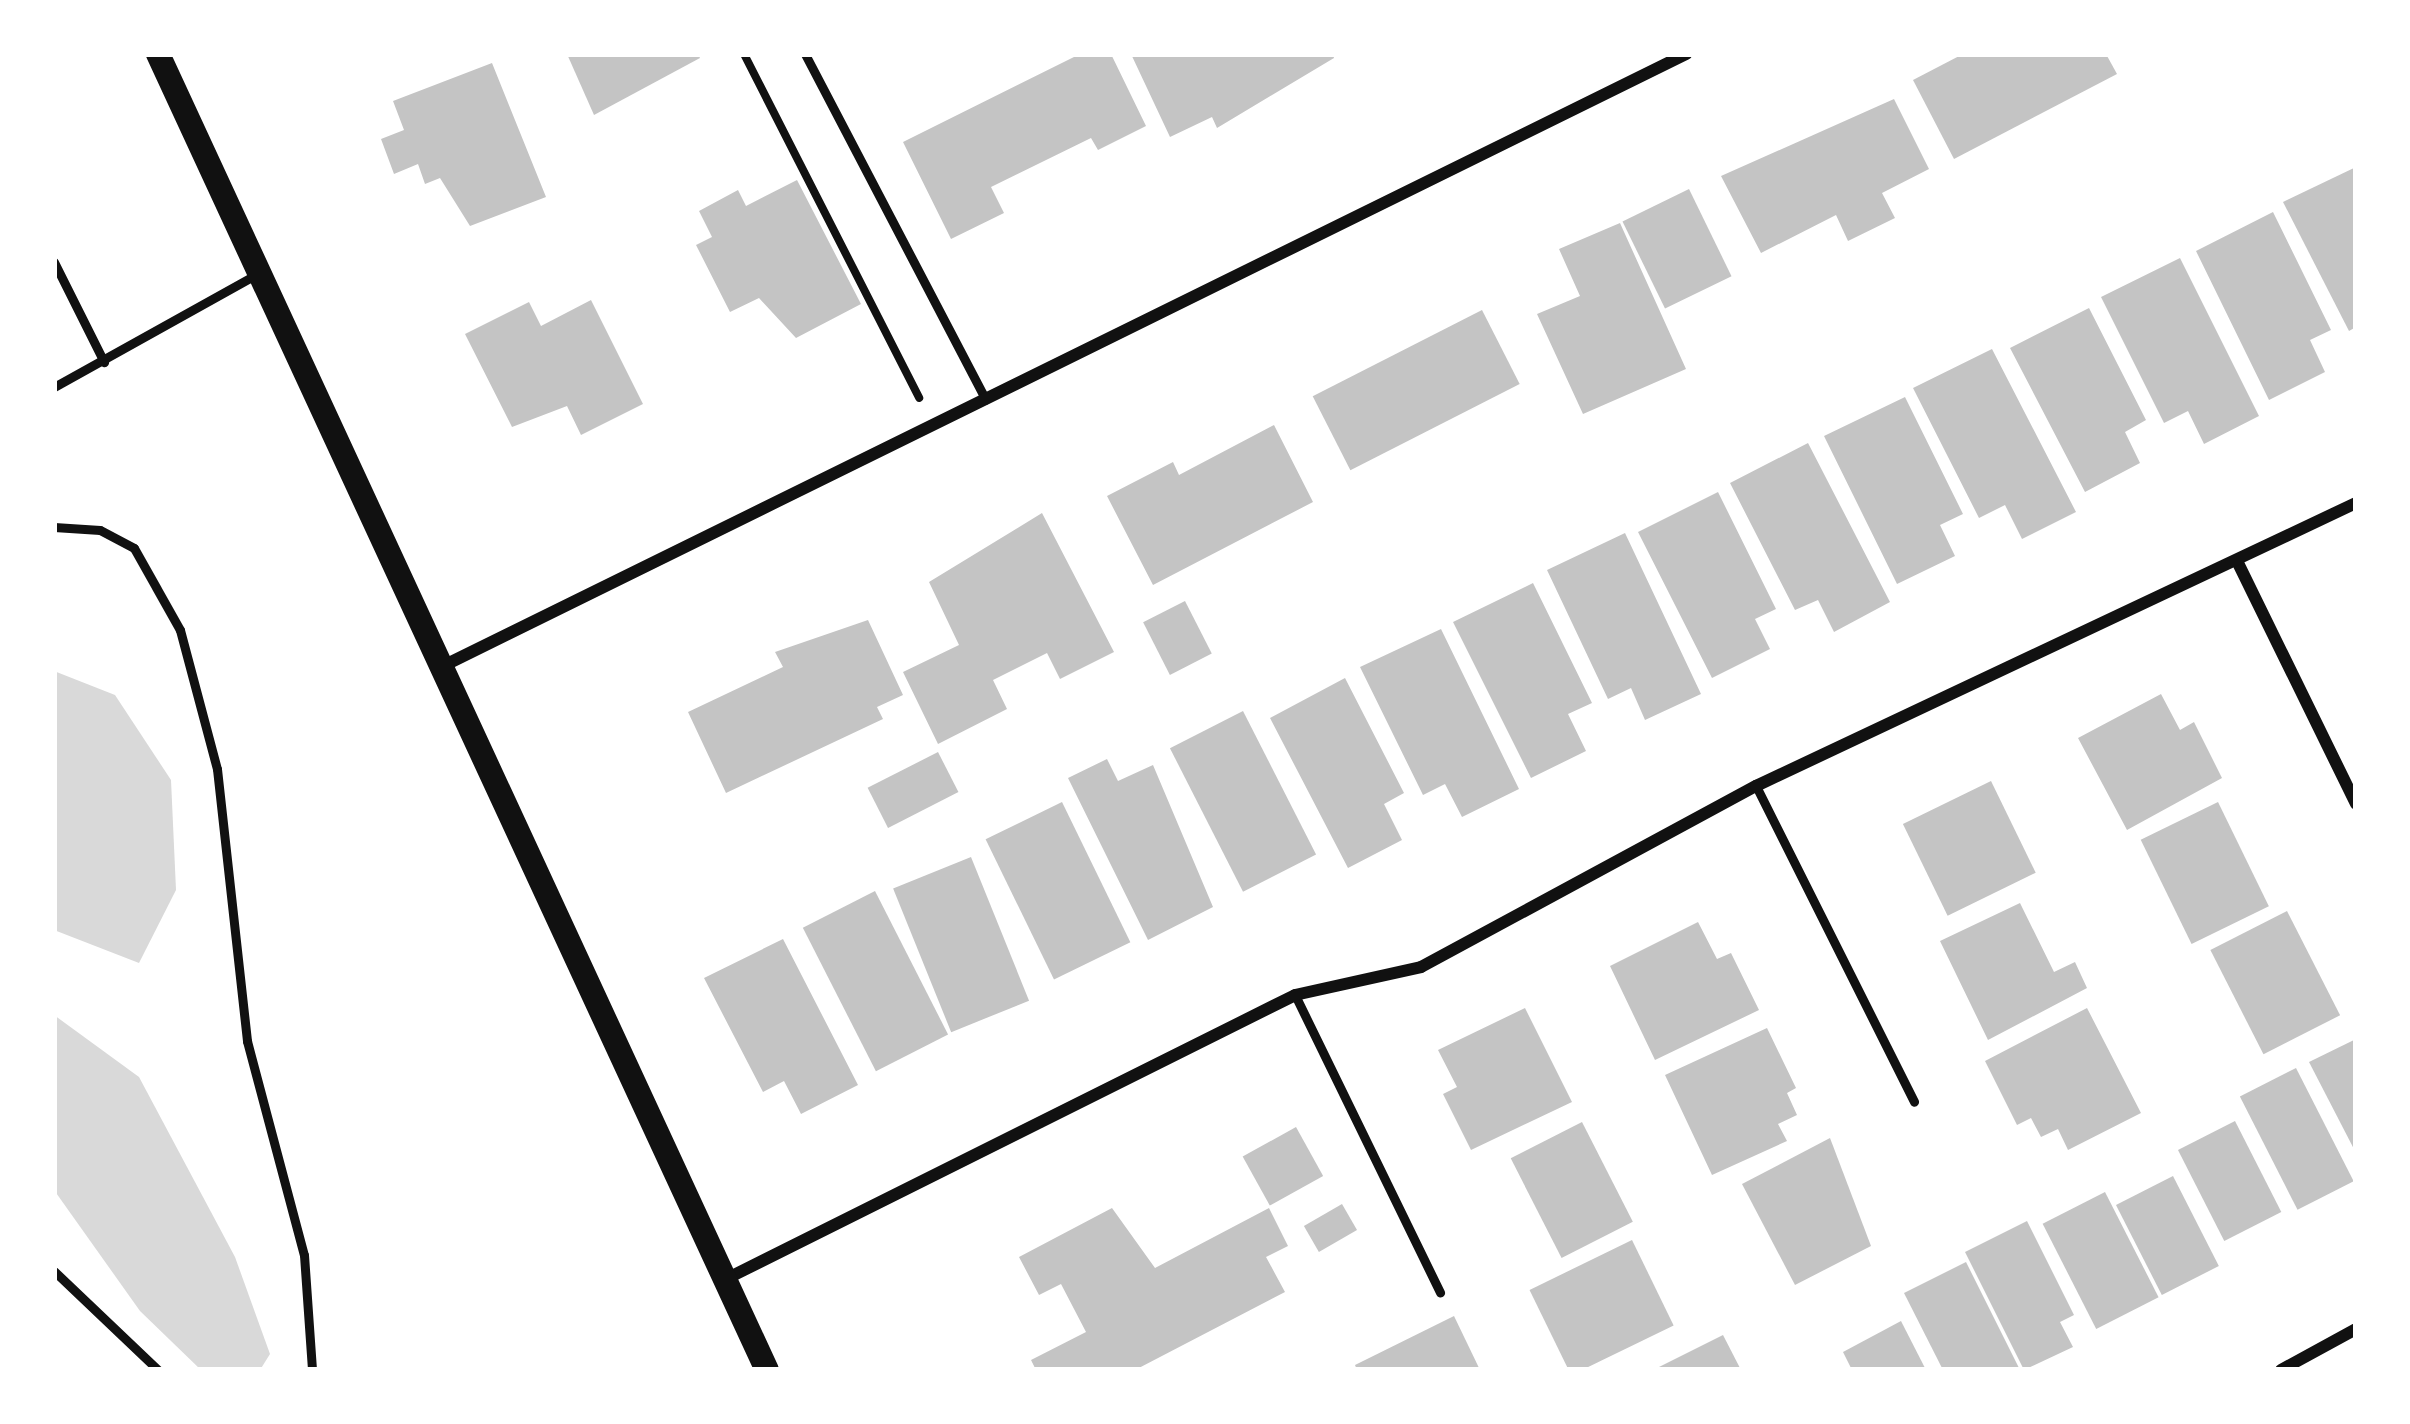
<!DOCTYPE html>
<style>
body{margin:0}
#map{position:relative;width:2410px;height:1424px;overflow:hidden;background:#fff;font-family:Barlow,sans-serif}
div>[style]{position:absolute}
[style*='--x']{left:calc(var(--x)*1px);top:calc(var(--y)*1px);width:calc(var(--w)*1px);rotate:calc(var(--a)*1deg)}
.water>*{inset:0;background:#d9d9d9}
.building>*{inset:0;background:#c4c4c4;transform-origin:0 0}
.path>*{height:8px;margin:-4px;padding:0 4px;transform-origin:4px;border-radius:4px;background:#111}
.service>*{height:9px;margin:-4.5px;padding:0 4.5px;transform-origin:4.5px;border-radius:4.5px;background:#111}
.minor>*{height:12px;margin:-6px;padding:0 6px;transform-origin:6px;border-radius:6px;background:#111}
.secondary>*{height:24px;margin:-12px;padding:0 12px;transform-origin:12px;border-radius:12px;background:#111}
span{translate:-50% -50%;white-space:nowrap;text-align:center;line-height:1.15;-webkit-text-stroke:9px #fff;paint-order:stroke}
.frame{position:absolute;inset:0;border:57px solid #fff;pointer-events:none}
</style>
<div id="map">
<div class="water">
<i style="clip-path:polygon(54px 671px,115px 695px,171px 780px,176px 890px,139px 963px,54px 930px)"></i>
<i style="clip-path:polygon(54px 1015px,139px 1077px,235px 1257px,270px 1354px,260px 1370px,201px 1370px,140px 1311px,54px 1190px)"></i>
</div>
<div class="building">
<i style="clip-path:polygon(567px 54px,698px 54px,700px 58px,594px 115px)"></i>
<i style="clip-path:polygon(1080px 54px,1111px 54px,1146px 126px,1098px 150px,1091px 138px,991px 187px,1004px 213px,951px 239px,903px 142px)"></i>
<i style="clip-path:polygon(1131px 54px,1333px 54px,1334px 58px,1217px 128px,1212px 117px,1170px 137px)"></i>
<i style="clip-path:polygon(1963px 54px,2106px 54px,2117px 74px,1954px 159px,1913px 80px)"></i>
<i style="clip-path:polygon(492px 63px,546px 197px,470px 226px,440px 178px,425px 184px,418px 164px,394px 174px,381px 139px,404px 130px,393px 101px)"></i>
<i style="clip-path:polygon(1894px 99px,1929px 169px,1882px 193px,1895px 218px,1848px 241px,1836px 215px,1761px 253px,1721px 176px)"></i>
<i style="clip-path:polygon(2356px 167px,2356px 327px,2349px 331px,2283px 202px)"></i>
<i style="clip-path:polygon(797px 180px,861px 304px,796px 338px,759px 298px,730px 312px,696px 245px,712px 237px,699px 211px,738px 190px,746px 206px)"></i>
<i style="left:1689px;top:189px;width:97px;height:74px;rotate:64deg"></i>
<i style="clip-path:polygon(2273px 212px,2331px 330px,2310px 340px,2325px 372px,2269px 400px,2196px 251px)"></i>
<i style="clip-path:polygon(1620px 223px,1686px 369px,1583px 414px,1537px 314px,1580px 296px,1559px 249px)"></i>
<i style="clip-path:polygon(2180px 258px,2259px 416px,2204px 444px,2188px 411px,2164px 423px,2101px 297px)"></i>
<i style="clip-path:polygon(591px 300px,643px 404px,581px 435px,567px 406px,512px 427px,465px 334px,529px 302px,541px 326px)"></i>
<i style="clip-path:polygon(2089px 308px,2146px 420px,2125px 432px,2140px 463px,2085px 492px,2010px 348px)"></i>
<i style="left:1482px;top:310px;width:83px;height:190px;rotate:63deg"></i>
<i style="clip-path:polygon(1992px 349px,2076px 512px,2022px 539px,2005px 505px,1979px 518px,1913px 388px)"></i>
<i style="clip-path:polygon(1905px 397px,1963px 514px,1940px 525px,1955px 556px,1897px 584px,1824px 436px)"></i>
<i style="clip-path:polygon(1274px 425px,1313px 502px,1153px 585px,1107px 496px,1173px 462px,1179px 475px)"></i>
<i style="clip-path:polygon(1808px 443px,1890px 602px,1834px 632px,1818px 600px,1795px 610px,1730px 483px)"></i>
<i style="clip-path:polygon(1718px 492px,1776px 609px,1755px 619px,1770px 649px,1712px 678px,1638px 532px)"></i>
<i style="clip-path:polygon(1042px 513px,1114px 652px,1060px 679px,1047px 653px,993px 680px,1007px 709px,938px 744px,903px 672px,959px 645px,929px 582px)"></i>
<i style="clip-path:polygon(1625px 533px,1701px 694px,1645px 720px,1631px 688px,1608px 699px,1547px 570px)"></i>
<i style="clip-path:polygon(1533px 583px,1592px 703px,1568px 714px,1586px 751px,1531px 778px,1453px 622px)"></i>
<i style="left:1185px;top:601px;width:59px;height:47px;rotate:63deg"></i>
<i style="clip-path:polygon(868px 620px,903px 695px,877px 707px,883px 719px,726px 793px,688px 712px,783px 667px,775px 652px)"></i>
<i style="clip-path:polygon(1441px 629px,1519px 789px,1462px 817px,1445px 784px,1423px 795px,1360px 667px)"></i>
<i style="clip-path:polygon(1345px 678px,1404px 793px,1384px 804px,1402px 840px,1348px 868px,1270px 718px)"></i>
<i style="clip-path:polygon(2161px 694px,2180px 730px,2194px 722px,2222px 778px,2127px 830px,2078px 738px)"></i>
<i style="left:1243px;top:711px;width:161px;height:82px;rotate:63deg"></i>
<i style="left:938px;top:752px;width:45px;height:79px;rotate:63deg"></i>
<i style="clip-path:polygon(1107px 759px,1118px 781px,1153px 765px,1213px 907px,1148px 940px,1068px 778px)"></i>
<i style="left:1991px;top:781px;width:102px;height:98px;rotate:64deg"></i>
<i style="left:1062px;top:802px;width:156px;height:85px;rotate:64deg"></i>
<i style="left:2218px;top:802px;width:116px;height:86px;rotate:64deg"></i>
<i style="left:971px;top:857px;width:155px;height:84px;rotate:68deg"></i>
<i style="left:875px;top:891px;width:161px;height:81px;rotate:63deg"></i>
<i style="clip-path:polygon(2020px 903px,2054px 972px,2075px 962px,2087px 988px,1988px 1040px,1940px 941px)"></i>
<i style="left:2287px;top:911px;width:117px;height:86px;rotate:63deg"></i>
<i style="clip-path:polygon(1698px 922px,1717px 959px,1731px 953px,1759px 1010px,1655px 1060px,1610px 966px)"></i>
<i style="clip-path:polygon(783px 939px,858px 1085px,801px 1114px,784px 1081px,763px 1092px,704px 978px)"></i>
<i style="clip-path:polygon(1525px 1008px,1572px 1102px,1471px 1150px,1443px 1094px,1457px 1087px,1438px 1050px)"></i>
<i style="clip-path:polygon(2087px 1008px,2141px 1113px,2068px 1150px,2058px 1129px,2041px 1137px,2031px 1118px,2017px 1125px,1985px 1061px)"></i>
<i style="clip-path:polygon(1767px 1028px,1796px 1088px,1787px 1093px,1797px 1115px,1778px 1124px,1787px 1141px,1712px 1175px,1665px 1075px)"></i>
<i style="clip-path:polygon(2356px 1039px,2356px 1153px,2309px 1062px)"></i>
<i style="left:2296px;top:1068px;width:127px;height:63px;rotate:63deg"></i>
<i style="left:2235px;top:1121px;width:102px;height:64px;rotate:63deg"></i>
<i style="left:1582px;top:1122px;width:112px;height:80px;rotate:63deg"></i>
<i style="left:1296px;top:1127px;width:56px;height:61px;rotate:61deg"></i>
<i style="clip-path:polygon(1830px 1138px,1871px 1246px,1795px 1285px,1742px 1184px)"></i>
<i style="left:2173px;top:1176px;width:101px;height:64px;rotate:63deg"></i>
<i style="left:2105px;top:1192px;width:118px;height:70px;rotate:63deg"></i>
<i style="left:1342px;top:1204px;width:30px;height:44px;rotate:60deg"></i>
<i style="clip-path:polygon(1112px 1208px,1155px 1268px,1269px 1208px,1288px 1246px,1266px 1257px,1285px 1292px,1135px 1370px,1036px 1370px,1031px 1360px,1086px 1332px,1061px 1284px,1039px 1295px,1019px 1257px)"></i>
<i style="clip-path:polygon(2027px 1221px,2074px 1315px,2060px 1322px,2073px 1347px,2024px 1370px,1965px 1252px)"></i>
<i style="left:1632px;top:1240px;width:95px;height:114px;rotate:64deg"></i>
<i style="clip-path:polygon(1966px 1262px,2020px 1370px,1943px 1370px,1904px 1293px)"></i>
<i style="clip-path:polygon(1454px 1316px,1480px 1370px,1357px 1370px,1355px 1365px)"></i>
<i style="clip-path:polygon(1901px 1321px,1926px 1370px,1852px 1370px,1843px 1352px)"></i>
<i style="clip-path:polygon(1723px 1335px,1741px 1370px,1653px 1370px)"></i>
</div>
<div class="path">
<i style="--x:744;--y:54;--w:386;--a:63"></i>
</div>
<div class="service">
<i style="--x:805;--y:54;--w:390;--a:62.4"></i>
<i style="--x:54;--y:262;--w:112;--a:63.4"></i>
<i style="--x:54;--y:387;--w:235;--a:-29.1"></i>
<i style="--x:54;--y:527;--w:46;--a:3.7"></i>
<i style="--x:100;--y:530;--w:38;--a:28"></i>
<i style="--x:134;--y:548;--w:94;--a:60.7"></i>
<i style="--x:180;--y:630;--w:144;--a:75.1"></i>
<i style="--x:217;--y:769;--w:274;--a:83.7"></i>
<i style="--x:247;--y:1041;--w:221;--a:75.1"></i>
<i style="--x:304;--y:1255;--w:115;--a:86"></i>
<i style="--x:1756;--y:786;--w:353;--a:63.4"></i>
<i style="--x:1295;--y:995;--w:331;--a:64"></i>
<i style="--x:54;--y:1271;--w:144;--a:43.6"></i>
</div>
<div class="minor">
<i style="--x:2238;--y:563;--w:268;--a:63.9"></i>
<i style="--x:441;--y:667;--w:1388;--a:-26.21"></i>
<i style="--x:726;--y:1279;--w:636;--a:-26.52"></i>
<i style="--x:1295;--y:995;--w:129;--a:-12.5"></i>
<i style="--x:1421;--y:967;--w:381;--a:-28.4"></i>
<i style="--x:1756;--y:786;--w:663;--a:-25.25"></i>
<i style="--x:2281;--y:1370;--w:85;--a:-28.7"></i>
</div>
<div class="secondary">
<i style="--x:158;--y:54;--w:1450;--a:65.17"></i>
</div>
<div class="frame"></div>
</div>
